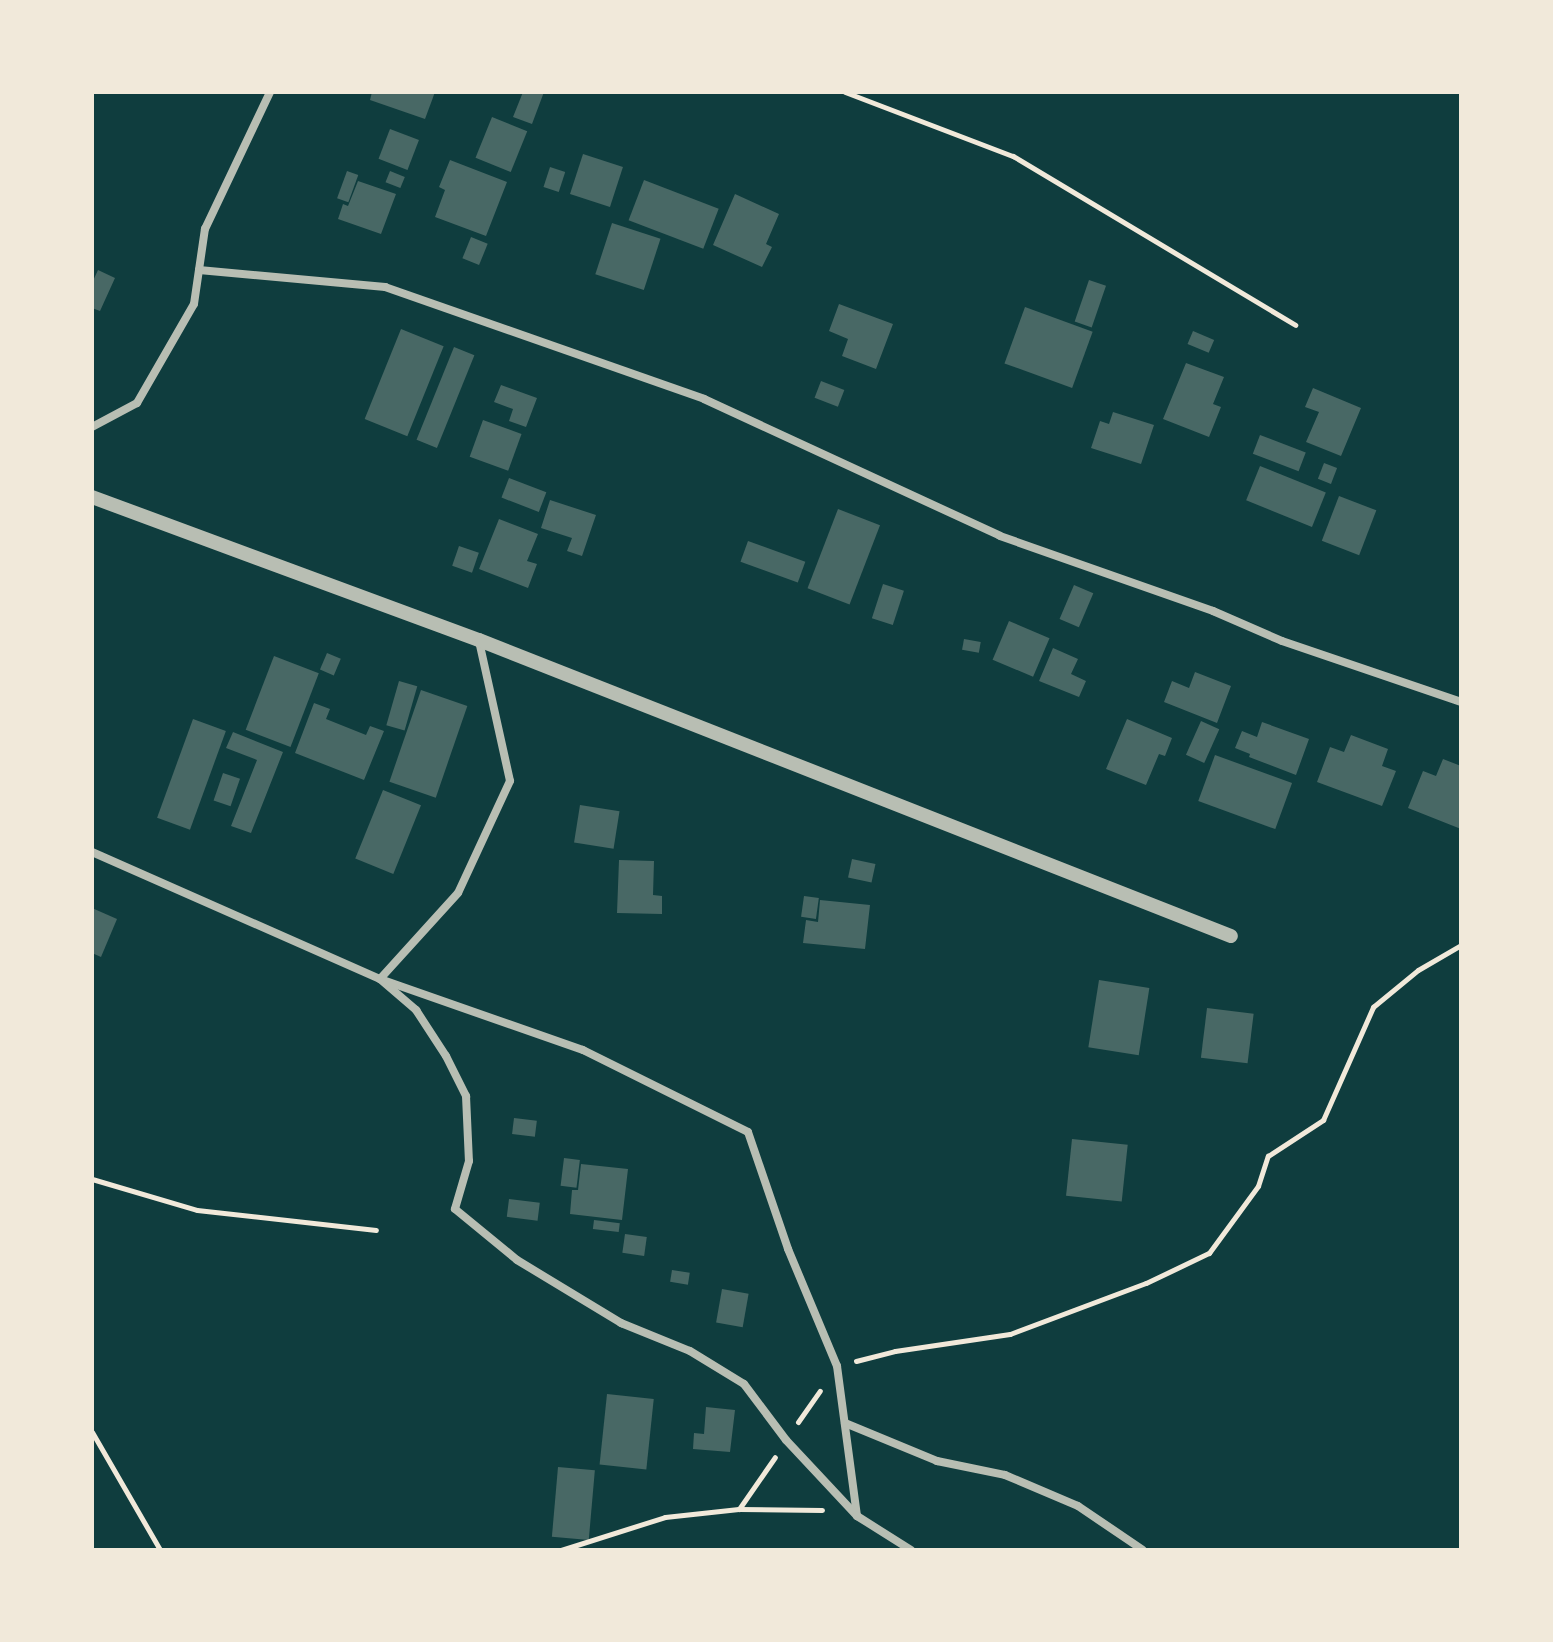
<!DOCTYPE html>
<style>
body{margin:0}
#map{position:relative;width:1553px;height:1642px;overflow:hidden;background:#0f3d3e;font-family:"Space Grotesk",sans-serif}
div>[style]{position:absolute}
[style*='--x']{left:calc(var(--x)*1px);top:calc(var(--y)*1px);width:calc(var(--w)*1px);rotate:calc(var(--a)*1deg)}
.building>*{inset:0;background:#486865;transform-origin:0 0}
.path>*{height:5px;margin:-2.5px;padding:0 2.5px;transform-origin:2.5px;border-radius:2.5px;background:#f1e9da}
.minor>*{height:8px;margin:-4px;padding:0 4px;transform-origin:4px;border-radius:4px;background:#b8beb3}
.tertiary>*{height:14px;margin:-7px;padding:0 7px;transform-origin:7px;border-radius:7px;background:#b8beb3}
span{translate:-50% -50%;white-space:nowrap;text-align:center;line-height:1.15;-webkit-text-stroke:8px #f1e9da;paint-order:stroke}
.frame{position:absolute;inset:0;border:94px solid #f1e9da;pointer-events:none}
</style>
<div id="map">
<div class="building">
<i style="clip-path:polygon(372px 92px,435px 92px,425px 119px,370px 100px)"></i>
<i style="clip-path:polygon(523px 92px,544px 92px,532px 124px,513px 117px)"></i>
<i style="left:492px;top:117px;width:38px;height:44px;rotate:22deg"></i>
<i style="left:390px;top:129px;width:31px;height:32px;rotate:21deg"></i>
<i style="left:583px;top:154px;width:42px;height:42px;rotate:18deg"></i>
<i style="clip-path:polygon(450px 160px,507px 182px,486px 236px,435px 217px,445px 190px,439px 187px)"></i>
<i style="left:550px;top:167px;width:16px;height:21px;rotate:18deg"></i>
<i style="left:347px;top:171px;width:12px;height:29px;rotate:20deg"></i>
<i style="left:390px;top:171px;width:16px;height:12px;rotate:22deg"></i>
<i style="left:644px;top:180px;width:80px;height:43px;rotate:21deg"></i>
<i style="clip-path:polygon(358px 181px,396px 194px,381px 234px,338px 219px,343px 204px,348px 206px)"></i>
<i style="clip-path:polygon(735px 194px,779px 214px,766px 244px,772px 247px,762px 267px,713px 245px)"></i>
<i style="left:612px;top:223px;width:51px;height:54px;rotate:18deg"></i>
<i style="left:471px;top:237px;width:18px;height:23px;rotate:22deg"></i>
<i style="clip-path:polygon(98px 270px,115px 278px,100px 311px,92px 308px,92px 283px)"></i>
<i style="left:1089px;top:280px;width:18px;height:44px;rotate:19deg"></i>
<i style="clip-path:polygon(839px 304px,893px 324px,876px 369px,842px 356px,848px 339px,829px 331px)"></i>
<i style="left:1025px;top:307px;width:72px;height:60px;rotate:20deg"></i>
<i style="left:401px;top:329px;width:46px;height:97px;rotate:22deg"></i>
<i style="left:1193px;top:331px;width:23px;height:14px;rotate:23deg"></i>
<i style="left:454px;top:347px;width:22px;height:100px;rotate:22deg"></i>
<i style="clip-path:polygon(1186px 363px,1224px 377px,1213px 404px,1221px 407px,1209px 437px,1163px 419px)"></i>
<i style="left:821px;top:381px;width:25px;height:18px;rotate:21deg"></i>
<i style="clip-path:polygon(501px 385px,537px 398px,526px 427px,509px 421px,513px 409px,494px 402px)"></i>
<i style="clip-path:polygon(1313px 388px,1361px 408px,1341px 456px,1306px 442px,1319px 412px,1305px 407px)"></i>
<i style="clip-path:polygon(1113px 412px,1154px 425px,1141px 464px,1091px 448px,1100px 421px,1109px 424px)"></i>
<i style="left:483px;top:420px;width:41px;height:39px;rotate:20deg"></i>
<i style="left:1260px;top:435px;width:49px;height:20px;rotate:21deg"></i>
<i style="left:1324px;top:463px;width:14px;height:17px;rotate:21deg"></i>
<i style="left:1260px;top:466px;width:71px;height:37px;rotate:22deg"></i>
<i style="left:509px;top:478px;width:40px;height:21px;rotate:21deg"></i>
<i style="left:1339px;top:496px;width:40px;height:48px;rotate:21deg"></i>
<i style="clip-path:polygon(550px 500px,596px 515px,582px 556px,567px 551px,572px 538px,541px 528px)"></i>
<i style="left:838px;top:509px;width:45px;height:85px;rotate:21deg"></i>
<i style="clip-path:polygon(499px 519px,538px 534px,527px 561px,537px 564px,528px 588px,479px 569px)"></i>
<i style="left:748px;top:541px;width:61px;height:22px;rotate:20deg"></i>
<i style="left:459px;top:546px;width:21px;height:21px;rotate:19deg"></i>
<i style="left:883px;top:584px;width:22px;height:36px;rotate:18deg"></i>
<i style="left:1074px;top:585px;width:21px;height:37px;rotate:23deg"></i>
<i style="left:1009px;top:621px;width:44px;height:42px;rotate:23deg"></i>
<i style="left:964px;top:639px;width:17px;height:11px;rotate:10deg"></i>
<i style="clip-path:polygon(1053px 648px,1078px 659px,1071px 674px,1086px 681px,1079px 697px,1039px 681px)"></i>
<i style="left:327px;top:653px;width:15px;height:18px;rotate:23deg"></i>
<i style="left:274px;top:656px;width:48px;height:79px;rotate:21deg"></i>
<i style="clip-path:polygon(1195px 672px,1231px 686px,1217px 723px,1164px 702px,1172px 681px,1189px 688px)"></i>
<i style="left:399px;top:681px;width:19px;height:46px;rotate:16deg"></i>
<i style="left:421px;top:690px;width:49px;height:97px;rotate:19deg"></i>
<i style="clip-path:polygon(314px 703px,330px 709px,326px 719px,366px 735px,370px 726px,384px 731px,364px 780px,295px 753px)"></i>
<i style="left:193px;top:719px;width:35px;height:105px;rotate:20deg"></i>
<i style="clip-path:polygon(1127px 719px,1172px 738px,1165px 756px,1159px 754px,1146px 785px,1106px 769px)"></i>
<i style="left:1201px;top:721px;width:20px;height:37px;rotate:24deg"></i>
<i style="clip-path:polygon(1262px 722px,1309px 739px,1296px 775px,1249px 757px,1250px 754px,1235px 748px,1242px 731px,1257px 737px)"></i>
<i style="clip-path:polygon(233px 732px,283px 752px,251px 833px,231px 826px,257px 760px,226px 748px)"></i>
<i style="clip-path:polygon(1351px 735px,1388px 749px,1382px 766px,1396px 771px,1382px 806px,1317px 782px,1330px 747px,1344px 752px)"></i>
<i style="left:1215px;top:755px;width:82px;height:49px;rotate:20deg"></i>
<i style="clip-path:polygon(1443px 759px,1461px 766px,1461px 829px,1408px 808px,1423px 771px,1436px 776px)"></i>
<i style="left:223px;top:773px;width:18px;height:29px;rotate:19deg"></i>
<i style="left:383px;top:790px;width:41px;height:74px;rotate:22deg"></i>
<i style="left:580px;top:805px;width:40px;height:38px;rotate:9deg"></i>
<i style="left:852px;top:859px;width:24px;height:19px;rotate:12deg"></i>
<i style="clip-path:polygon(619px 860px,654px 861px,653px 895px,662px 896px,662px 914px,617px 913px)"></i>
<i style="left:804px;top:896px;width:15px;height:21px;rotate:8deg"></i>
<i style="clip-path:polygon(820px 900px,870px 905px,865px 949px,803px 943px,806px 920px,818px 922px)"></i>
<i style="clip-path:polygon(92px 908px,117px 919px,101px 957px,92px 953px)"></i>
<i style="left:1099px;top:980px;width:51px;height:68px;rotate:9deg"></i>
<i style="left:1207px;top:1008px;width:47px;height:50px;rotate:7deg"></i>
<i style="left:514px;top:1118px;width:23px;height:16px;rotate:7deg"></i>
<i style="left:1072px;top:1139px;width:56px;height:57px;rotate:6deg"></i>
<i style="left:564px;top:1158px;width:16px;height:28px;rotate:7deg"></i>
<i style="clip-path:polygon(581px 1164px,628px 1169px,622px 1220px,570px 1214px,572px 1190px,578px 1190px)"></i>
<i style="left:509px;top:1199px;width:31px;height:18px;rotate:7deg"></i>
<i style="left:594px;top:1220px;width:26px;height:9px;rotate:7deg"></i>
<i style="left:625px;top:1234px;width:22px;height:19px;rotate:8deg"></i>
<i style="left:672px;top:1270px;width:18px;height:12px;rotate:9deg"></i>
<i style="left:722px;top:1289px;width:27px;height:34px;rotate:10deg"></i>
<i style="left:607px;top:1394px;width:47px;height:71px;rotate:6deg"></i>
<i style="clip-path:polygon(706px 1407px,735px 1410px,730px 1452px,693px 1449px,694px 1433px,704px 1434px)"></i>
<i style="left:558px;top:1467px;width:37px;height:70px;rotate:5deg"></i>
</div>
<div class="path">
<i style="--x:845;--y:92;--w:180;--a:20.9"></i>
<i style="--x:1013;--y:156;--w:329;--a:30.9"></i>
<i style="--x:92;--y:1179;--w:109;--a:16.4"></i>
<i style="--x:197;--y:1210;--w:180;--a:6.4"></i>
<i style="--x:856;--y:1361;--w:40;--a:-14.4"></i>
<i style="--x:895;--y:1351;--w:116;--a:-8.4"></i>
<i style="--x:1010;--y:1334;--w:145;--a:-20.6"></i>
<i style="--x:1146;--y:1283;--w:70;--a:-25.5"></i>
<i style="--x:1209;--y:1253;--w:83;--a:-53.8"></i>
<i style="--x:1258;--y:1186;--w:32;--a:-72"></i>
<i style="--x:1268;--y:1156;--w:66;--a:-33.2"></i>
<i style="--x:1323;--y:1120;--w:124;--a:-66.1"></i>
<i style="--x:1373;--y:1007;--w:58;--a:-39.4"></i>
<i style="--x:1418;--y:970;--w:50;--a:-30.2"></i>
<i style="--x:798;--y:1422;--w:38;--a:-55"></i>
<i style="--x:92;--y:1432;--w:136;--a:60"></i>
<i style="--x:739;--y:1509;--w:63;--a:-55.3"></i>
<i style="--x:561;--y:1550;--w:109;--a:-17.6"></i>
<i style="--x:665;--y:1517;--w:74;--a:-6.2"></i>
<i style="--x:739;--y:1509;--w:83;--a:0.7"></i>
</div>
<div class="minor">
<i style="--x:199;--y:270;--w:187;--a:5.2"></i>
<i style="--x:385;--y:287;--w:338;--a:19.3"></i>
<i style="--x:704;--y:399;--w:326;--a:24.8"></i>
<i style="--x:1000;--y:536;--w:226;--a:19.4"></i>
<i style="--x:1213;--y:611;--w:75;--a:23.5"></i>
<i style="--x:1282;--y:641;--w:189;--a:18.8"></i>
<i style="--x:92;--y:427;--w:51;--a:-28.1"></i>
<i style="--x:137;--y:403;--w:114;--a:-60.1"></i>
<i style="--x:194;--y:304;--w:76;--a:-81.7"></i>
<i style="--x:205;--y:229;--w:152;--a:-64.6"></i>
<i style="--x:479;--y:641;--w:143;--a:77.5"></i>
<i style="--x:510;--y:781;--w:123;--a:114.9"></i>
<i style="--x:458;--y:893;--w:116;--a:132.2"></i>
<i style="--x:380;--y:979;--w:48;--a:40.7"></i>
<i style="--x:416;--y:1010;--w:55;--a:56.9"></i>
<i style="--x:446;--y:1056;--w:45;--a:63.4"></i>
<i style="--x:466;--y:1096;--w:65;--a:87.4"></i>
<i style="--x:469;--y:1161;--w:50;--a:106.3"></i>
<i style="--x:455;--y:1209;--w:80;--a:39.4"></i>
<i style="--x:517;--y:1260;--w:122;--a:31.2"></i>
<i style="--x:621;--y:1323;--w:74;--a:22.1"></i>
<i style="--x:690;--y:1351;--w:63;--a:31.4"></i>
<i style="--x:744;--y:1384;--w:70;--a:53.1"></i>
<i style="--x:786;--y:1440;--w:104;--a:46.9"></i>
<i style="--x:92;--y:852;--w:315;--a:23.8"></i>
<i style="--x:380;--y:979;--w:215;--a:19.3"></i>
<i style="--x:583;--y:1050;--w:184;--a:26.4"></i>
<i style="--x:748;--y:1132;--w:124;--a:71.1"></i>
<i style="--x:788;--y:1249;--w:127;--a:67.3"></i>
<i style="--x:837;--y:1366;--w:151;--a:82.4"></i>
<i style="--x:857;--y:1516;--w:64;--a:32.2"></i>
<i style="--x:845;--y:1423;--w:100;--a:22.4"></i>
<i style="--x:937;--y:1461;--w:69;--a:11.6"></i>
<i style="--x:1005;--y:1475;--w:79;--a:23"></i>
<i style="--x:1078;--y:1506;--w:78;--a:34.1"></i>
</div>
<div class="tertiary">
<i style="--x:92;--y:497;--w:413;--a:20.3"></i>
<i style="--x:479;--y:640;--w:808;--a:21.49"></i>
</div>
<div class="frame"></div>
</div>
